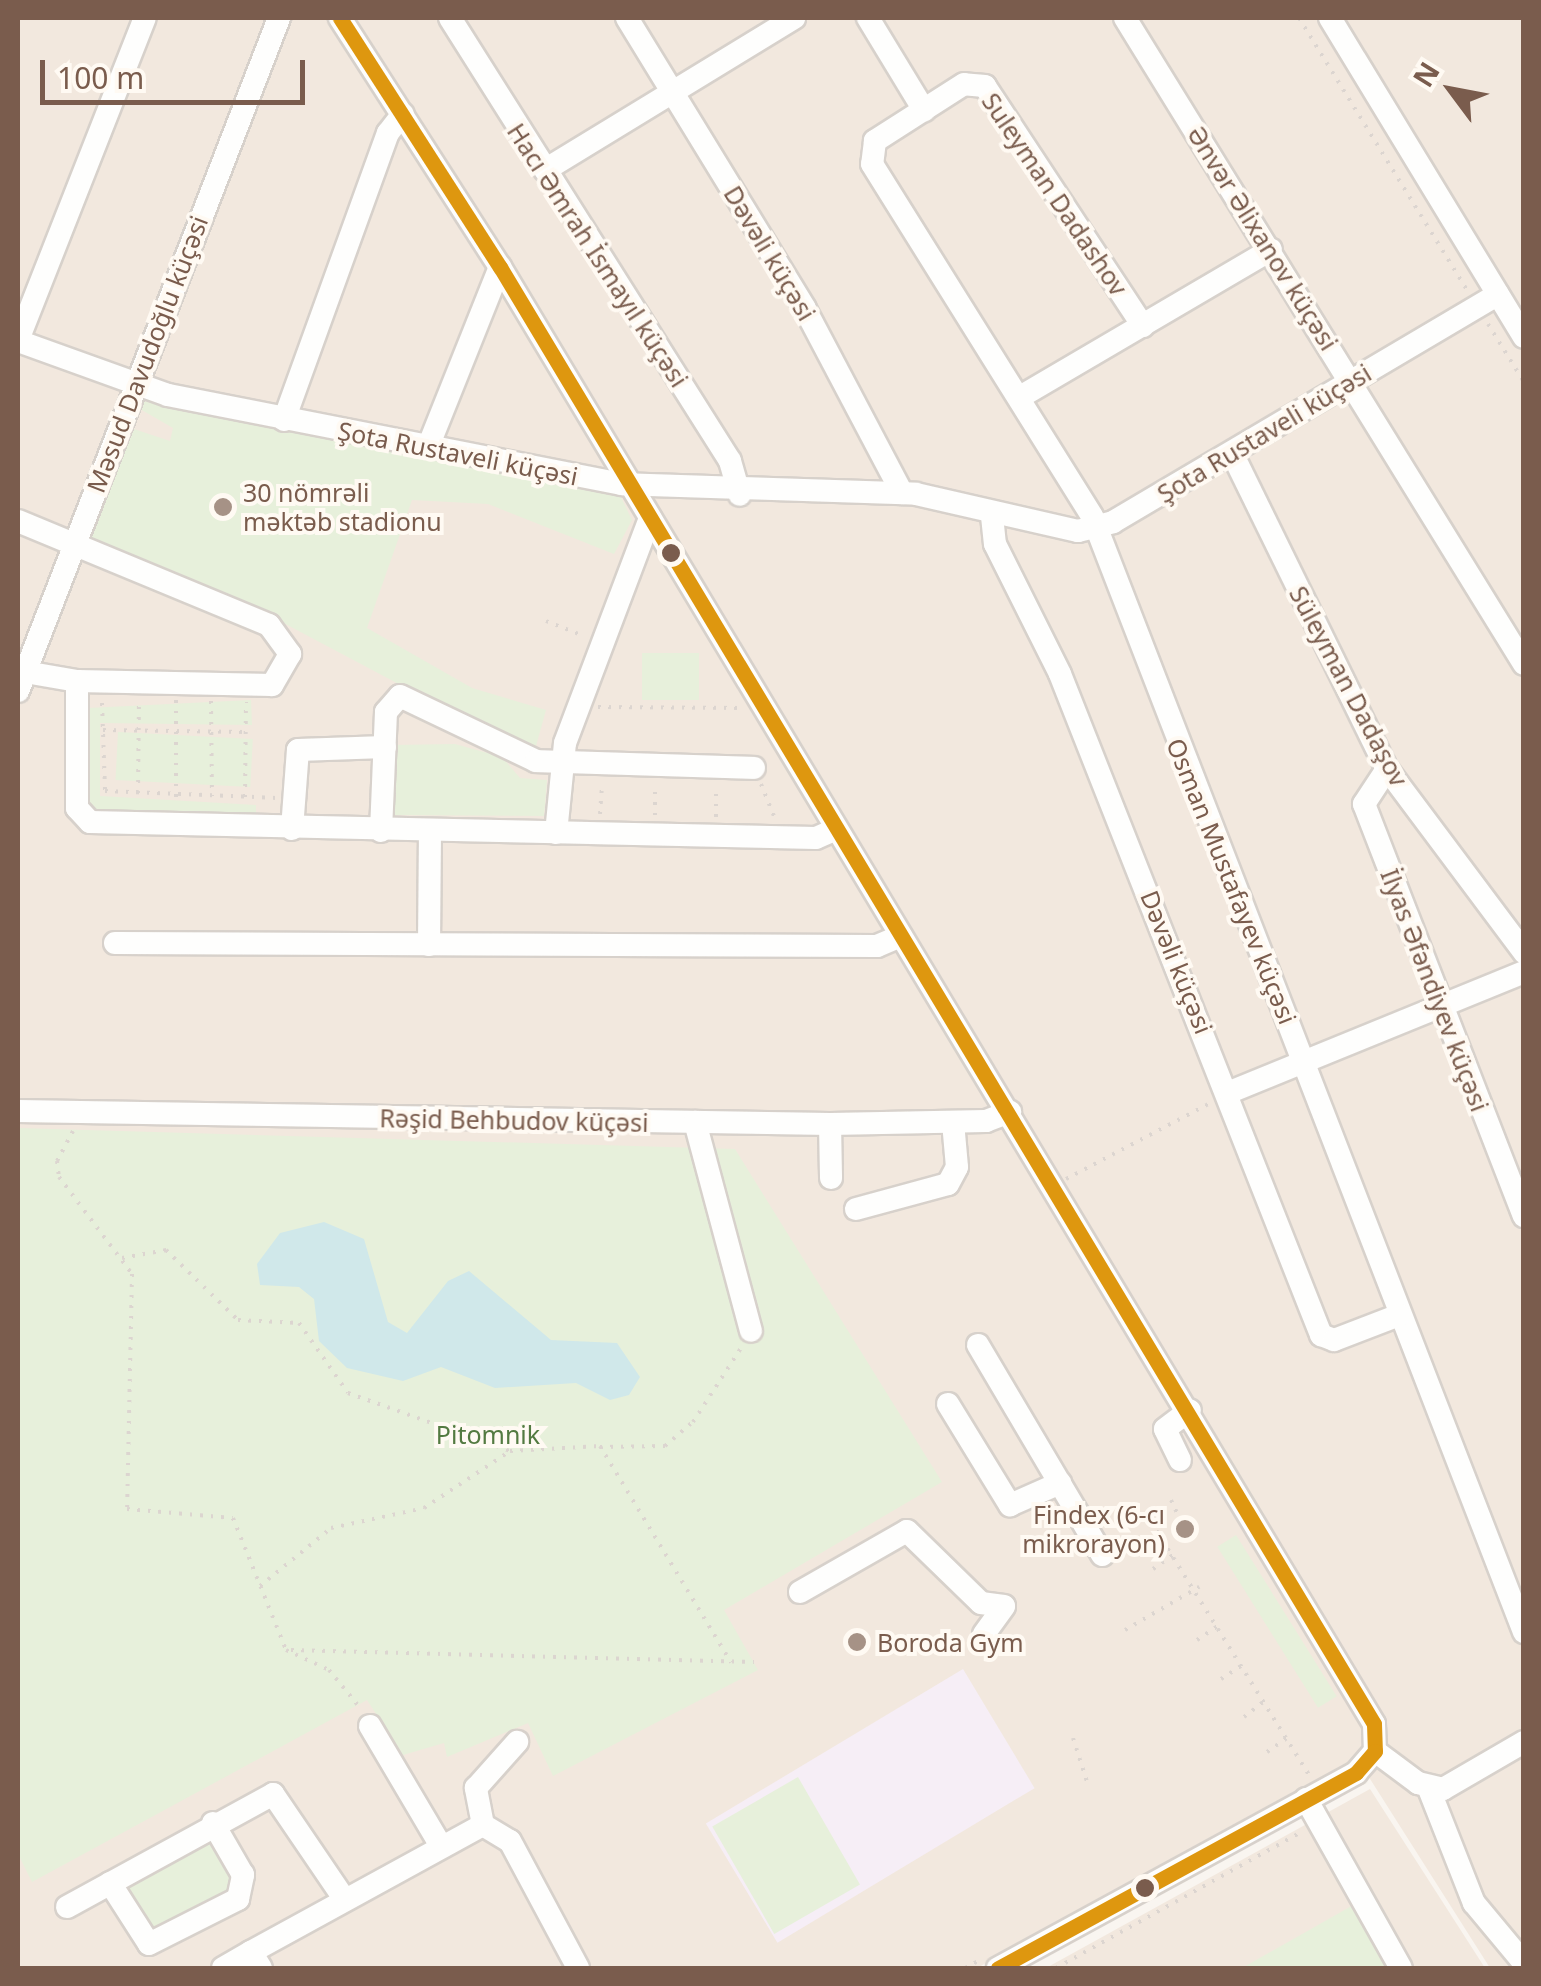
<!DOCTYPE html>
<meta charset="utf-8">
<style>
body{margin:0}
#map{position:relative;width:1541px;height:1986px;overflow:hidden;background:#f9f5f0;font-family:"Noto Sans",sans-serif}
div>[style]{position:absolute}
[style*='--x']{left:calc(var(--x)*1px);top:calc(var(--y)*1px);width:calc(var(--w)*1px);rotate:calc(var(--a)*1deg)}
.residential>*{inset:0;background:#f2e8de}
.education>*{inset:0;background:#f6eef6;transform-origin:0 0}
.green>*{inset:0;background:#e7f0db;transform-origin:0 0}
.water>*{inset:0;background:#d0e8ea}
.path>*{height:4px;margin-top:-2px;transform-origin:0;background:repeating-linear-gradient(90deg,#dcd5d0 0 2.5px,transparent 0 10.5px)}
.roads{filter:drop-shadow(2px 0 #d7d1cb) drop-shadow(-2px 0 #d7d1cb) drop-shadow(0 2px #d7d1cb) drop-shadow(0 -2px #d7d1cb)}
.minor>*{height:22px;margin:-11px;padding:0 11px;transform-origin:11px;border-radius:11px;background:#fefefd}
.bus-1>*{height:15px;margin:-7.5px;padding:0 7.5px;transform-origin:7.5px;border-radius:7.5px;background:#de970f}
.dots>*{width:28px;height:28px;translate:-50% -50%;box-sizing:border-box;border:5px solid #fffaf3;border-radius:50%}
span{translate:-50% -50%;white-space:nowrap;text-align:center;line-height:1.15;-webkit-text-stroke:8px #fffaf3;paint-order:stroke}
.street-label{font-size:25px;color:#7a5c4d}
.poi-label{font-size:25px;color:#7a5c4d}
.left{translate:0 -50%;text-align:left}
.right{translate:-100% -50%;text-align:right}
.park-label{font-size:25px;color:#537a41}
.frame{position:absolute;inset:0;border:20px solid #7a5c4d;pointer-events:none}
.north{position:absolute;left:1401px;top:40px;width:100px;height:100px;-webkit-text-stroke:8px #fffaf3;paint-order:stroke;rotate:302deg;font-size:28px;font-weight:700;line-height:40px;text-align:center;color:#7a5c4d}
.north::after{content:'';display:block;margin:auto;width:35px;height:45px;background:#7a5c4d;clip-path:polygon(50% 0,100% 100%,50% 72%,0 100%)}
.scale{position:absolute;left:40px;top:60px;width:265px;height:45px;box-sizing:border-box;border:5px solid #7a5c4d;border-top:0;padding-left:12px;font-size:30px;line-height:35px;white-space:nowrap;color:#7a5c4d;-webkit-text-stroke:8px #fffaf3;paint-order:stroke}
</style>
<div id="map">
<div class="residential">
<i style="clip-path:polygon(18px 18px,1523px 18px,1523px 1968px,1490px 1968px,1358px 1760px,977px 1968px,18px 1968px)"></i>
<i style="clip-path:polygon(1370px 1789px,1485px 1968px,1046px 1968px)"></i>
</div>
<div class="education">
<i style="left:963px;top:1669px;width:139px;height:300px;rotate:59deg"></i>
</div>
<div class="green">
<i style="clip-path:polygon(142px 401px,620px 495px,632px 520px,614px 554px,488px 504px,412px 500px,367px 628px,472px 688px,546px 710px,536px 746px,493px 734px,276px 619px,85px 540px,131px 428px,170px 441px,173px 428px,140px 409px)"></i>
<i style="left:642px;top:653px;width:57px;height:47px"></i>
<i style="clip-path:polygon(251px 700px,252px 725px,100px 723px,100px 796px,256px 805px,256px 815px,89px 813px,88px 708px)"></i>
<i style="left:118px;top:732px;width:135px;height:48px;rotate:3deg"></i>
<i style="clip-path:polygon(455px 744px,502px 757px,520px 778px,547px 780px,544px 816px,387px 815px,393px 745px)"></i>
<i style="clip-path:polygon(18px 1128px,735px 1149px,942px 1482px,724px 1610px,758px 1670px,553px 1776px,528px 1723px,447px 1757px,444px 1743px,403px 1755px,367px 1700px,32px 1882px,18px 1854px)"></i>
<i style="left:1236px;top:1535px;width:190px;height:22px;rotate:58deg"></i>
<i style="left:798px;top:1777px;width:124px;height:99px;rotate:60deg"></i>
<i style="left:209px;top:1835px;width:59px;height:102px;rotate:63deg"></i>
<i style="clip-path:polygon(1355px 1904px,1393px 1968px,1242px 1968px)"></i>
</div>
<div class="water">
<i style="clip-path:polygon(324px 1222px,364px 1239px,388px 1322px,407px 1333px,448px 1281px,469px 1271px,551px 1340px,617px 1343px,640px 1377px,629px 1395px,610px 1400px,576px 1383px,495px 1388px,441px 1367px,403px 1381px,347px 1368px,319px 1341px,314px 1299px,299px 1287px,260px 1285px,257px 1264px,280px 1233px)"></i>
</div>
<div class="path">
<i style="--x:1299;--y:18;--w:320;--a:58.3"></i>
<i style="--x:1488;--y:324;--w:68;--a:58.2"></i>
<i style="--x:546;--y:621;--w:41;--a:21.5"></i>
<i style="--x:176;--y:700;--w:105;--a:90"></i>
<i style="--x:211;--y:701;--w:95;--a:89.4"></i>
<i style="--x:102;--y:703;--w:88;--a:88"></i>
<i style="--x:105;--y:791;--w:172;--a:2.3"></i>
<i style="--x:598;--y:707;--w:146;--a:0.4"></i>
<i style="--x:103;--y:730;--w:143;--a:0.8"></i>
<i style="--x:761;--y:784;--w:35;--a:68"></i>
<i style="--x:138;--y:793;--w:91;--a:-89.4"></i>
<i style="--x:245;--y:797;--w:95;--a:-89.4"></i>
<i style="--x:600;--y:814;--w:30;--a:-86"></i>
<i style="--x:655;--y:815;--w:30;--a:-90"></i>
<i style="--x:716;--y:817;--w:31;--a:-90"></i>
<i style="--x:73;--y:1131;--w:34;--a:118"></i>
<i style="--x:57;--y:1161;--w:16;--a:83"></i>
<i style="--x:59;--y:1177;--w:121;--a:53"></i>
<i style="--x:132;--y:1274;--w:235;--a:91.2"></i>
<i style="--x:127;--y:1509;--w:106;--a:4.9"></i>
<i style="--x:233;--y:1518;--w:142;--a:68.1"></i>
<i style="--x:286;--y:1650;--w:47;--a:24.9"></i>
<i style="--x:329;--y:1670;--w:50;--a:50.6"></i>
<i style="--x:1066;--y:1179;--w:161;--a:-27.8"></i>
<i style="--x:122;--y:1258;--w:45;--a:-10.3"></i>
<i style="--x:166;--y:1250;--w:100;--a:44.2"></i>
<i style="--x:238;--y:1320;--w:61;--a:2.8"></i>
<i style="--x:299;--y:1323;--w:85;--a:55"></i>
<i style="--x:348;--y:1393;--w:172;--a:19.7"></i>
<i style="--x:600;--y:1447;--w:65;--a:-0.9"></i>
<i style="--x:665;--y:1446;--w:37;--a:-41"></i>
<i style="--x:693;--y:1422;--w:88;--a:-57"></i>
<i style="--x:1171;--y:1500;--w:23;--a:65"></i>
<i style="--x:1151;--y:1522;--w:300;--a:58"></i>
<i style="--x:1153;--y:1569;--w:29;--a:-35"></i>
<i style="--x:260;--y:1586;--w:92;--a:-39.2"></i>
<i style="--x:331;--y:1528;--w:95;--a:-12.1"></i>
<i style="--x:424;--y:1508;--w:103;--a:-33.5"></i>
<i style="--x:510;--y:1451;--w:90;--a:-3.2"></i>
<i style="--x:600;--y:1446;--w:253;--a:58.8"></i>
<i style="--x:1125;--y:1630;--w:86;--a:-30.2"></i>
<i style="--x:1197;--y:1640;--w:30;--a:-34"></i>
<i style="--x:291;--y:1650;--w:463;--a:1.5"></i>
<i style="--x:1221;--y:1679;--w:30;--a:-33"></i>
<i style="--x:1244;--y:1717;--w:31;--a:-38"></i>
<i style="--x:1073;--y:1738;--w:46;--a:72.3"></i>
<i style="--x:1267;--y:1752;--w:29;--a:-35"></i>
<i style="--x:965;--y:1968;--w:15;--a:-28"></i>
<i style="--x:1056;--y:1968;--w:280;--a:-29"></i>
</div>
<div class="roads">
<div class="minor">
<i style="--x:340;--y:18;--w:296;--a:57.3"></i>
<i style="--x:500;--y:267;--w:1699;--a:59.04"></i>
<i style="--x:1374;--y:1724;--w:27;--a:88"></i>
<i style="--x:1375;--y:1751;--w:29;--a:131"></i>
<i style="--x:1356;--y:1773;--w:408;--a:151.4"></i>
<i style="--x:450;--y:18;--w:524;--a:57.7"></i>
<i style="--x:730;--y:461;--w:35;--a:74"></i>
<i style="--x:627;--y:18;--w:341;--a:58.5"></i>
<i style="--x:805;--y:309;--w:208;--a:62.2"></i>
<i style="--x:868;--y:18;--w:108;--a:58.7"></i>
<i style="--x:1125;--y:18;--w:759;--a:58.3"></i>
<i style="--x:1330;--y:18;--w:373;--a:58.7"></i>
<i style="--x:545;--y:170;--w:292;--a:-31.4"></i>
<i style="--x:1143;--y:326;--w:287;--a:-123.4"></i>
<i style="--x:985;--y:86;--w:21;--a:-175"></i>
<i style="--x:964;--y:84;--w:106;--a:147.4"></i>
<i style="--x:875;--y:141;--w:23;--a:97"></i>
<i style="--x:872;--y:164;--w:415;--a:58"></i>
<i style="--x:1092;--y:516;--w:1197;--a:68.84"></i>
<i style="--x:18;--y:340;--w:346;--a:-68.5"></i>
<i style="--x:18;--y:341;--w:159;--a:19.8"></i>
<i style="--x:168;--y:395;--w:463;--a:11.1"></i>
<i style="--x:622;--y:484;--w:294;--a:1.9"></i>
<i style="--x:916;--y:494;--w:166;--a:12.9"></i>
<i style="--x:1078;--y:531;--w:36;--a:-14"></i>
<i style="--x:1113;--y:522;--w:447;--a:-30.6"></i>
<i style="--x:1020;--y:397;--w:291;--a:-30.4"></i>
<i style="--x:284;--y:420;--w:305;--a:-70.1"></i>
<i style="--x:388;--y:133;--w:24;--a:-52"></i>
<i style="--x:428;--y:447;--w:194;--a:-68.2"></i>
<i style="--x:1232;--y:453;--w:352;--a:63.9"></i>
<i style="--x:1387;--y:769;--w:229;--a:53.2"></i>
<i style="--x:992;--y:516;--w:28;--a:84"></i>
<i style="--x:995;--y:544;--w:145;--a:63.4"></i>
<i style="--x:1060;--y:674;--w:711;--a:68.45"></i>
<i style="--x:1321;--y:1335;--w:14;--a:21"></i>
<i style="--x:1334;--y:1340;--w:70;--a:-21"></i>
<i style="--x:18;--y:521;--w:272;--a:22.5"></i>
<i style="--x:269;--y:625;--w:36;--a:54"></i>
<i style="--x:290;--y:654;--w:36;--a:120"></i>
<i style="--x:272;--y:685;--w:195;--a:-178.8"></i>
<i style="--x:25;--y:672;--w:53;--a:9.8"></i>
<i style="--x:77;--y:681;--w:127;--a:90"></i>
<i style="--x:77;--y:808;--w:19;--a:47"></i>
<i style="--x:90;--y:822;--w:726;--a:1.26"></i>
<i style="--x:816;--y:838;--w:20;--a:-24"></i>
<i style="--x:18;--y:691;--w:722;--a:-68.8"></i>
<i style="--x:1387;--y:769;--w:42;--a:123.3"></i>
<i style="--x:1364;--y:804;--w:442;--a:68.8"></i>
<i style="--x:292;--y:829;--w:79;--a:-85.7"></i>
<i style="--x:298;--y:750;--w:87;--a:-2"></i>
<i style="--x:381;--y:831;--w:119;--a:-87.6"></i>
<i style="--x:386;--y:712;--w:21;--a:-49"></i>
<i style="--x:400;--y:696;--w:151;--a:25.5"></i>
<i style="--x:536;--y:761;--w:218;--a:1.8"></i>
<i style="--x:556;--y:833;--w:90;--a:-84.3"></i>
<i style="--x:565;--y:743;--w:241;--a:-69.3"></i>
<i style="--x:115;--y:943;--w:762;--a:0.23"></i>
<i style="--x:877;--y:946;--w:26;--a:-23"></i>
<i style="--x:429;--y:945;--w:112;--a:-89.5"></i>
<i style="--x:1230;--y:1092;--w:318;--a:-22.2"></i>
<i style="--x:18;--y:1111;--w:812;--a:0.92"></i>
<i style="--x:830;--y:1124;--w:156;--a:-1.1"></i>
<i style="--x:986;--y:1121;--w:26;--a:-21"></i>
<i style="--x:695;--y:1122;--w:216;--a:75"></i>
<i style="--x:830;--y:1124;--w:54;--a:88.9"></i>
<i style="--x:856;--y:1209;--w:95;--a:-15.2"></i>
<i style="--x:948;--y:1184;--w:19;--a:-62"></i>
<i style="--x:957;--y:1167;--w:45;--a:-95.1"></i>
<i style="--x:978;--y:1345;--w:244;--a:59.4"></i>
<i style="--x:948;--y:1404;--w:119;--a:58.5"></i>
<i style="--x:1010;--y:1505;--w:55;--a:-23.7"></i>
<i style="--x:1180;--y:1460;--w:34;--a:-116"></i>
<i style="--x:1165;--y:1429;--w:31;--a:-37"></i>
<i style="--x:800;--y:1592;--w:123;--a:-29.7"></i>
<i style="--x:907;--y:1531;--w:103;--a:44.2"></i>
<i style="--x:981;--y:1603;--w:23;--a:7"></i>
<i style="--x:984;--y:1634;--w:34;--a:-54"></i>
<i style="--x:370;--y:1726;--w:139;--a:59.4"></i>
<i style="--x:1375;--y:1751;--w:54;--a:36.7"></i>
<i style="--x:1418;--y:1783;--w:26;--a:13"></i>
<i style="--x:1443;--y:1789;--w:94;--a:-30.1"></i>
<i style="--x:1429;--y:1789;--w:123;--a:68.5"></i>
<i style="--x:1474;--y:1903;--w:78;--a:50.2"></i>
<i style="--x:1306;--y:1799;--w:194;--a:60.7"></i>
<i style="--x:483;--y:1825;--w:38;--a:-101"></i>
<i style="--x:476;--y:1788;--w:62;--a:-48.3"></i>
<i style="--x:110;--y:1883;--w:72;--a:57.4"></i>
<i style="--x:149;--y:1944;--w:100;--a:-26.8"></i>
<i style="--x:238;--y:1899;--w:25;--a:-78"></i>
<i style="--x:243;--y:1875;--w:60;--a:-120"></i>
<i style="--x:67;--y:1907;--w:235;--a:-28.7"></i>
<i style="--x:273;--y:1794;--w:128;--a:55.8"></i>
<i style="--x:223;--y:1968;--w:32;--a:-30"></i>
<i style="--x:261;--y:1968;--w:19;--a:-122"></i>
<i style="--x:251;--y:1952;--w:264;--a:-28.7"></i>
<i style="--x:483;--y:1825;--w:31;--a:31"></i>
<i style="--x:510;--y:1841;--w:144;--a:61.8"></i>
</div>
</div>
<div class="bus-1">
<i style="--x:340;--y:18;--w:296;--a:57.3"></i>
<i style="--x:500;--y:267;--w:1699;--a:59.04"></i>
<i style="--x:1374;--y:1724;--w:27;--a:88"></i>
<i style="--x:1375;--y:1751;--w:29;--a:131"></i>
<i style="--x:1356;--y:1773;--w:408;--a:151.4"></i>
</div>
<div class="dots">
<i style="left:223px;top:507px;background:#a69286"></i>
<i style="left:671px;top:553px;background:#7a5c4d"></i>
<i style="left:1185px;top:1529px;background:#a69286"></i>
<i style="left:857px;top:1642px;background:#a69286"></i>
<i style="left:1145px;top:1888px;background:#7a5c4d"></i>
</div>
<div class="street-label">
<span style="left:1055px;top:194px;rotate:56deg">Suleyman Dadashov</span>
<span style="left:1263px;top:238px;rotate:58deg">Ənvər Əlixanov küçəsi</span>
<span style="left:770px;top:253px;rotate:59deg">Dəvəli küçəsi</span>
<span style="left:598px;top:255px;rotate:57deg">Hacı Əmrah İsmayıl küçəsi</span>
<span style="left:147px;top:354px;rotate:-69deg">Məsud Davudoğlu küçəsi</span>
<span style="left:1264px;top:433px;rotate:-31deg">Şota Rustaveli küçəsi</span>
<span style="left:458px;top:453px;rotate:11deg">Şota Rustaveli küçəsi</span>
<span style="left:1349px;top:686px;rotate:62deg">Süleyman Dadaşov</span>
<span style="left:1232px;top:881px;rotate:68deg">Osman Mustafayev küçəsi</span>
<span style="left:1177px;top:962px;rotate:68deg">Dəvəli küçəsi</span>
<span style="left:1435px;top:990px;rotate:69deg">İlyas Əfəndiyev küçəsi</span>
<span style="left:514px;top:1120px;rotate:1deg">Rəşid Behbudov küçəsi</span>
</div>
<div class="poi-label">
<span class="left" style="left:243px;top:507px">30 nömrəli<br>məktəb stadionu</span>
<span class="right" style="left:1165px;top:1529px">Findex (6-cı<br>mikrorayon)</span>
<span class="left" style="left:877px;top:1642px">Boroda Gym</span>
</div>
<div class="park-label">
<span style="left:488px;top:1434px">Pitomnik</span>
</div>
<div class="frame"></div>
<div class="north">N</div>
<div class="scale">100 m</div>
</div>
